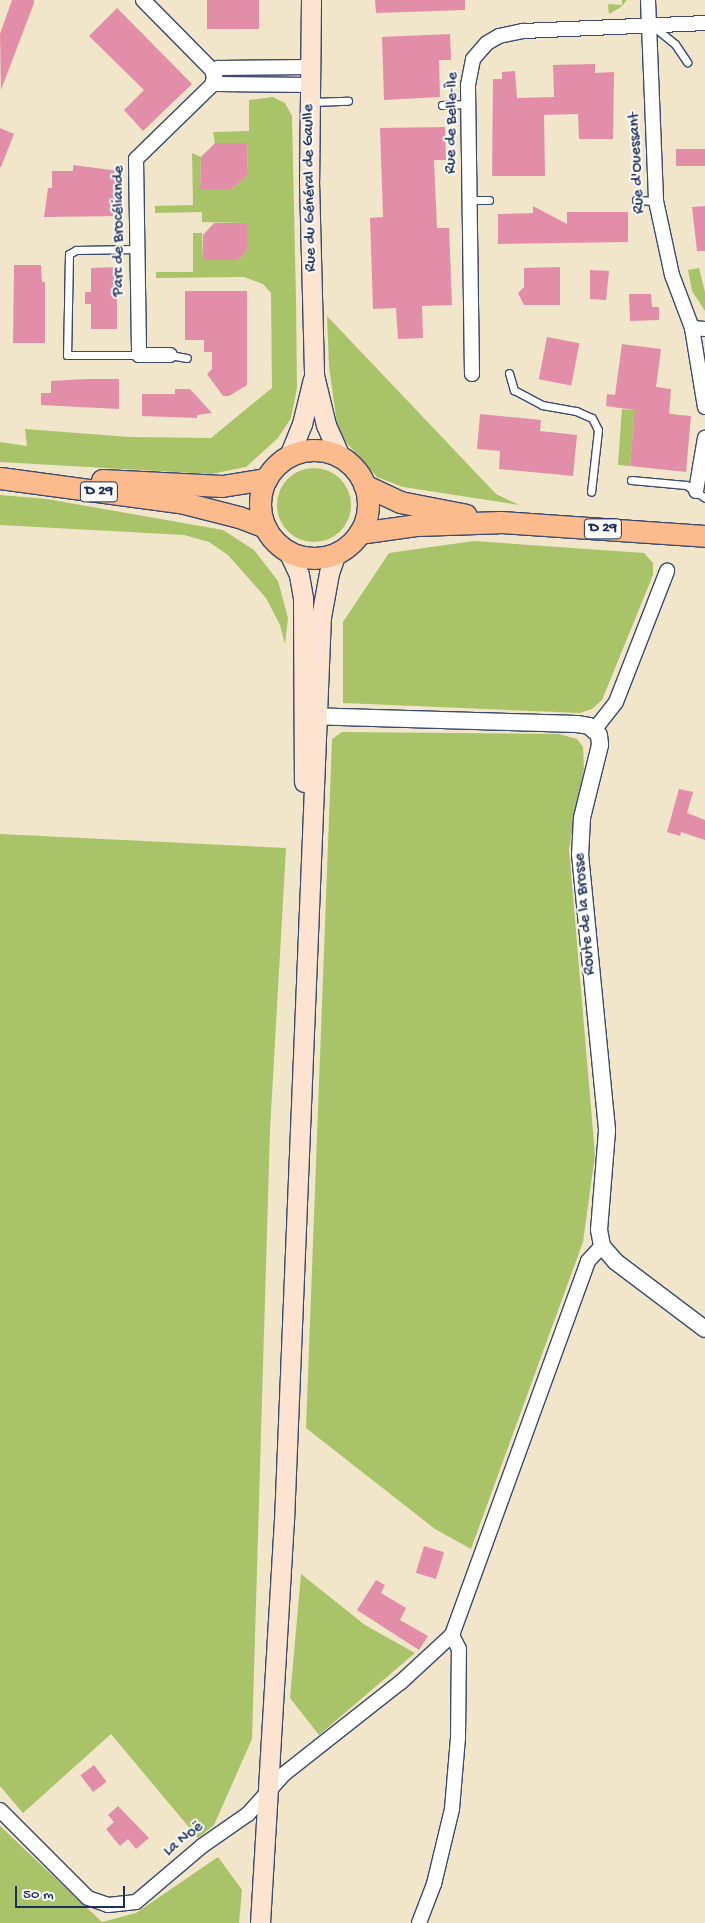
<!DOCTYPE html>
<meta charset="utf-8">
<style>
body{margin:0}
#map{position:relative;width:705px;height:1923px;overflow:hidden;background:#f1e5ca;font-family:"Gochi Hand",sans-serif}
div>[style]{position:absolute}
[style*='--x']{left:calc(var(--x)*1px);top:calc(var(--y)*1px);width:calc(var(--w)*1px);rotate:calc(var(--a)*1deg)}
.green>*{inset:0;background:#a9c369}
.round{border-radius:50%}
.building>*{inset:0;background:#e38ea8;transform-origin:0 0}
.roads{filter:drop-shadow(1px 0 #3b4a6e) drop-shadow(-1px 0 #3b4a6e) drop-shadow(0 1px #3b4a6e) drop-shadow(0 -1px #3b4a6e)}
.service>*{height:7px;margin:-3.5px;padding:0 3.5px;transform-origin:3.5px;border-radius:3.5px;background:#fff}
.minor>*{height:14px;margin:-7px;padding:0 7px;transform-origin:7px;border-radius:7px;background:#fff}
.tertiary>*{height:16px;margin:-8px;padding:0 8px;transform-origin:8px;border-radius:8px;background:#fff}
.secondary>*{height:19px;margin:-9.5px;padding:0 9.5px;transform-origin:9.5px;border-radius:9.5px;background:#fde4d1}
.primary>*{height:21px;margin:-10.5px;padding:0 10.5px;transform-origin:10.5px;border-radius:10.5px;background:#fbbb8c}
.primary>.ring{margin:-10.5px;padding:0;box-sizing:content-box;background:none;border:21px solid #fbbb8c;border-radius:50%}
span{translate:-50% -50%;white-space:nowrap;text-align:center;line-height:1.15;-webkit-text-stroke:4px #fdfcf7;paint-order:stroke}
.shield-label span{padding:1px 4px;background:#fdfcf7;border:1px solid;border-radius:4px;-webkit-text-stroke-width:0}
.shield-label{font-size:15px;color:#1b2f5e;font-weight:700}
.street-label{font-size:16px;color:#1b2f5e}
.scale{position:absolute;left:15px;top:1886px;width:110px;height:22px;box-sizing:border-box;border:2px solid #1b2f5e;border-top:0;padding-left:6px;font-size:15px;line-height:18px;white-space:nowrap;color:#1b2f5e;-webkit-text-stroke:4px #fdfcf7;paint-order:stroke}
</style>
<div id="map">
<div class="green">
<i style="clip-path:polygon(622px 0,627px 0,621px 7px,609px 14px,608px 4px,622px 5px)"></i>
<i style="clip-path:polygon(273px 97px,285px 103px,292px 116px,296px 299px,297px 388px,291px 418px,278px 438px,246px 467px,211px 474px,0 462px,0 442px,27px 446px,25px 429px,130px 437px,211px 438px,272px 388px,271px 293px,263px 284px,244px 277px,156px 278px,156px 272px,193px 272px,193px 233px,202px 233px,203px 260px,238px 260px,247px 250px,247px 223px,202px 222px,202px 212px,155px 213px,155px 206px,193px 205px,192px 153px,201px 157px,200px 189px,232px 189px,248px 174px,247px 143px,215px 143px,213px 132px,249px 131px,249px 100px)"></i>
<i style="clip-path:polygon(699px 268px,705px 292px,705px 311px,692px 291px,688px 270px)"></i>
<i style="clip-path:polygon(327px 316px,496px 494px,519px 505px,403px 487px,377px 477px,345px 441px,337px 424px,329px 366px)"></i>
<i style="clip-path:polygon(622px 409px,674px 414px,673px 426px,634px 422px,630px 466px,618px 465px)"></i>
<i class="round" style="left:277px;top:468px;width:74px;height:74px"></i>
<i style="clip-path:polygon(0 495px,47px 499px,223px 530px,254px 550px,278px 581px,288px 618px,285px 644px,280px 625px,266px 598px,228px 555px,209px 542px,184px 535px,0 525px)"></i>
<i style="clip-path:polygon(474px 541px,644px 553px,653px 563px,653px 575px,602px 700px,592px 709px,580px 713px,343px 703px,343px 622px,389px 553px)"></i>
<i style="clip-path:polygon(342px 732px,559px 734px,577px 739px,583px 747px,584px 769px,569px 849px,595px 1155px,583px 1242px,471px 1549px,435px 1529px,306px 1428px,332px 739px)"></i>
<i style="clip-path:polygon(0 834px,286px 848px,270px 1130px,252px 1739px,214px 1825px,198px 1838px,111px 1734px,23px 1813px,0 1786px)"></i>
<i style="clip-path:polygon(301px 1574px,365px 1625px,415px 1653px,319px 1735px,290px 1698px)"></i>
<i style="clip-path:polygon(0 1826px,102px 1922px,136px 1913px,218px 1857px,242px 1890px,239px 1923px,0 1923px)"></i>
</div>
<div class="building">
<i style="clip-path:polygon(12px 0,34px 0,34px 3px,1px 90px,0 34px)"></i>
<i style="left:207px;top:0;width:52px;height:29px"></i>
<i style="clip-path:polygon(375px 0,465px 0,465px 10px,376px 13px)"></i>
<i style="clip-path:polygon(117px 8px,192px 84px,143px 131px,124px 110px,144px 90px,89px 36px)"></i>
<i style="clip-path:polygon(450px 34px,451px 60px,439px 60px,440px 97px,384px 100px,382px 37px)"></i>
<i style="clip-path:polygon(595px 64px,595px 73px,614px 72px,613px 139px,579px 139px,578px 114px,544px 115px,545px 176px,492px 176px,493px 79px,502px 79px,502px 72px,515px 71px,517px 98px,554px 97px,553px 65px)"></i>
<i style="clip-path:polygon(445px 127px,446px 160px,434px 160px,437px 228px,449px 228px,452px 305px,422px 306px,423px 338px,398px 339px,396px 308px,373px 309px,370px 218px,383px 217px,380px 128px)"></i>
<i style="clip-path:polygon(0 128px,14px 134px,1px 167px,0 167px)"></i>
<i style="clip-path:polygon(215px 143px,247px 143px,248px 174px,232px 189px,200px 189px,201px 157px)"></i>
<i style="left:705px;top:149px;width:17px;height:29px;rotate:90deg"></i>
<i style="clip-path:polygon(73px 165px,119px 171px,119px 216px,44px 217px,48px 188px,52px 188px,52px 171px,73px 171px)"></i>
<i style="clip-path:polygon(533px 206px,567px 224px,567px 212px,628px 212px,628px 242px,498px 244px,498px 214px,533px 213px)"></i>
<i style="clip-path:polygon(705px 206px,705px 251px,697px 251px,692px 207px)"></i>
<i style="clip-path:polygon(214px 223px,247px 223px,247px 250px,238px 260px,203px 260px,203px 235px)"></i>
<i style="clip-path:polygon(14px 265px,41px 265px,42px 282px,45px 282px,45px 343px,13px 343px)"></i>
<i style="clip-path:polygon(117px 267px,117px 329px,91px 329px,91px 304px,85px 304px,85px 292px,91px 292px,91px 268px)"></i>
<i style="clip-path:polygon(560px 267px,560px 305px,524px 305px,518px 293px,524px 287px,524px 268px)"></i>
<i style="clip-path:polygon(590px 270px,609px 271px,606px 300px,590px 299px)"></i>
<i style="clip-path:polygon(185px 291px,247px 291px,247px 385px,229px 396px,223px 396px,207px 374px,212px 369px,212px 352px,204px 352px,204px 340px,185px 340px)"></i>
<i style="clip-path:polygon(629px 294px,651px 294px,652px 307px,659px 307px,659px 320px,630px 321px)"></i>
<i style="left:547px;top:337px;width:33px;height:43px;rotate:11deg"></i>
<i style="clip-path:polygon(622px 344px,661px 349px,656px 387px,671px 389px,669px 414px,691px 416px,686px 472px,630px 466px,635px 410px,606px 406px,607px 394px,615px 395px)"></i>
<i style="clip-path:polygon(86px 379px,119px 379px,119px 409px,41px 405px,41px 393px,51px 393px,51px 381px)"></i>
<i style="clip-path:polygon(175px 389px,190px 389px,212px 413px,197px 415px,197px 418px,142px 416px,142px 394px,175px 394px)"></i>
<i style="clip-path:polygon(480px 414px,541px 420px,540px 431px,577px 435px,573px 476px,499px 469px,500px 451px,477px 449px)"></i>
<i style="clip-path:polygon(679px 789px,693px 792px,687px 813px,705px 820px,705px 840px,681px 832px,680px 836px,667px 832px)"></i>
<i style="left:424px;top:1546px;width:21px;height:28px;rotate:17deg"></i>
<i style="clip-path:polygon(376px 1580px,385px 1585px,381px 1593px,406px 1608px,400px 1620px,428px 1636px,419px 1650px,357px 1610px)"></i>
<i style="left:94px;top:1765px;width:21px;height:17px;rotate:53deg"></i>
<i style="clip-path:polygon(118px 1806px,149px 1838px,136px 1849px,128px 1839px,120px 1846px,106px 1829px,114px 1822px,108px 1815px)"></i>
</div>
<div class="roads">
<div class="service">
<i style="--x:654;--y:27;--w:27;--a:39"></i>
<i style="--x:675;--y:44;--w:22;--a:56"></i>
<i style="--x:310;--y:102;--w:38;--a:-2"></i>
<i style="--x:442;--y:105;--w:26;--a:-2"></i>
<i style="--x:470;--y:200;--w:19;--a:0"></i>
<i style="--x:636;--y:200;--w:20;--a:3"></i>
<i style="--x:137;--y:249;--w:61;--a:179.1"></i>
<i style="--x:76;--y:250;--w:8;--a:150"></i>
<i style="--x:69;--y:254;--w:101;--a:91.1"></i>
<i style="--x:67;--y:355;--w:72;--a:0"></i>
<i style="--x:170;--y:355;--w:17;--a:10"></i>
<i style="--x:509;--y:373;--w:18;--a:74"></i>
<i style="--x:514;--y:390;--w:32;--a:28"></i>
<i style="--x:542;--y:405;--w:35;--a:10"></i>
<i style="--x:576;--y:411;--w:17;--a:24"></i>
<i style="--x:592;--y:418;--w:13;--a:63"></i>
<i style="--x:598;--y:430;--w:62;--a:96.4"></i>
<i style="--x:631;--y:480;--w:55;--a:5.2"></i>
<i style="--x:686;--y:485;--w:23;--a:34"></i>
</div>
<div class="minor">
<i style="--x:143;--y:0;--w:98;--a:45.4"></i>
<i style="--x:212;--y:70;--w:7;--a:74"></i>
<i style="--x:214;--y:77;--w:8;--a:104"></i>
<i style="--x:212;--y:85;--w:106;--a:135.8"></i>
<i style="--x:136;--y:159;--w:196;--a:89.1"></i>
<i style="--x:139;--y:355;--w:31;--a:0"></i>
<i style="--x:648;--y:0;--w:201;--a:87.7"></i>
<i style="--x:656;--y:201;--w:76;--a:77.8"></i>
<i style="--x:672;--y:275;--w:57;--a:69.3"></i>
<i style="--x:692;--y:328;--w:80;--a:80.7"></i>
<i style="--x:309;--y:85;--w:91;--a:-179.4"></i>
<i style="--x:218;--y:84;--w:8;--a:-120"></i>
<i style="--x:214;--y:77;--w:10;--a:-66"></i>
<i style="--x:218;--y:68;--w:92;--a:-0.6"></i>
<i style="--x:692;--y:328;--w:13;--a:4"></i>
<i style="--x:472;--y:374;--w:289;--a:-90.8"></i>
<i style="--x:468;--y:85;--w:26;--a:-79"></i>
<i style="--x:473;--y:59;--w:21;--a:-49"></i>
<i style="--x:487;--y:43;--w:14;--a:-30"></i>
<i style="--x:499;--y:36;--w:25;--a:-12"></i>
<i style="--x:523;--y:31;--w:182;--a:-2.5"></i>
<i style="--x:696;--y:491;--w:54;--a:-80.4"></i>
<i style="--x:595;--y:729;--w:34;--a:-52"></i>
<i style="--x:616;--y:702;--w:141;--a:-68.7"></i>
<i style="--x:0;--y:1810;--w:124;--a:45"></i>
<i style="--x:88;--y:1898;--w:21;--a:19"></i>
<i style="--x:108;--y:1905;--w:28;--a:-6"></i>
<i style="--x:136;--y:1902;--w:87;--a:-40.3"></i>
<i style="--x:202;--y:1846;--w:56;--a:-34.8"></i>
<i style="--x:248;--y:1814;--w:54;--a:-48"></i>
<i style="--x:284;--y:1774;--w:149;--a:-38.2"></i>
<i style="--x:401;--y:1682;--w:69;--a:-42.7"></i>
<i style="--x:452;--y:1635;--w:398;--a:-70"></i>
<i style="--x:588;--y:1261;--w:21;--a:-47"></i>
<i style="--x:419;--y:1923;--w:42;--a:-69"></i>
<i style="--x:434;--y:1884;--w:77;--a:-76.5"></i>
<i style="--x:452;--y:1809;--w:71;--a:-85.2"></i>
<i style="--x:458;--y:1738;--w:89;--a:-89.4"></i>
<i style="--x:459;--y:1649;--w:16;--a:-117"></i>
</div>
<div class="tertiary">
<i style="--x:306;--y:716;--w:271;--a:1.7"></i>
<i style="--x:577;--y:724;--w:12;--a:9"></i>
<i style="--x:589;--y:726;--w:13;--a:42"></i>
<i style="--x:599;--y:735;--w:10;--a:84"></i>
<i style="--x:600;--y:745;--w:75;--a:103.9"></i>
<i style="--x:582;--y:818;--w:36;--a:93"></i>
<i style="--x:580;--y:854;--w:278;--a:84.4"></i>
<i style="--x:607;--y:1131;--w:99;--a:94.6"></i>
<i style="--x:599;--y:1230;--w:16;--a:79"></i>
<i style="--x:602;--y:1246;--w:21;--a:49"></i>
<i style="--x:616;--y:1262;--w:111;--a:37"></i>
</div>
<div class="secondary">
<i style="--x:311;--y:0;--w:181;--a:90.6"></i>
<i style="--x:309;--y:181;--w:194;--a:88.5"></i>
<i style="--x:314;--y:375;--w:51;--a:76.5"></i>
<i style="--x:326;--y:425;--w:35;--a:66"></i>
<i style="--x:289;--y:456;--w:35;--a:-68"></i>
<i style="--x:302;--y:424;--w:46;--a:-76.3"></i>
<i style="--x:288;--y:551;--w:26;--a:65"></i>
<i style="--x:299;--y:575;--w:23;--a:80"></i>
<i style="--x:303;--y:598;--w:184;--a:89.7"></i>
<i style="--x:260;--y:1923;--w:403;--a:-86.6"></i>
<i style="--x:284;--y:1521;--w:905;--a:-87.66"></i>
<i style="--x:321;--y:617;--w:45;--a:-79.7"></i>
<i style="--x:329;--y:573;--w:21;--a:-71"></i>
</div>
<div class="primary">
<i class="ring" style="left:260px;top:450px;width:87px;height:87px"></i>
<i style="--x:0;--y:478;--w:186;--a:7.7"></i>
<i style="--x:184;--y:503;--w:57;--a:14.3"></i>
<i style="--x:239;--y:517;--w:28;--a:21"></i>
<i style="--x:102;--y:480;--w:120;--a:2.9"></i>
<i style="--x:222;--y:486;--w:45;--a:-9"></i>
<i style="--x:364;--y:485;--w:40;--a:25"></i>
<i style="--x:400;--y:502;--w:67;--a:11.1"></i>
<i style="--x:359;--y:533;--w:59;--a:-7.9"></i>
<i style="--x:417;--y:525;--w:84;--a:-2"></i>
<i style="--x:501;--y:522;--w:204;--a:3.9"></i>
</div>
</div>
<div class="shield-label">
<span style="left:99px;top:492px">D 29</span>
<span style="left:603px;top:529px">D 29</span>
</div>
<div class="street-label">
<span style="left:453px;top:123px;rotate:-89deg">Rue de Belle-Île</span>
<span style="left:638px;top:163px;rotate:-93deg">Rue d'Ouessant</span>
<span style="left:311px;top:188px;rotate:-91deg">Rue du Général de Gaulle</span>
<span style="left:120px;top:231px;rotate:-90deg">Parc de Brocéliande</span>
<span style="left:586px;top:914px;rotate:-95deg">Route de la Brosse</span>
<span style="left:184px;top:1840px;rotate:-39deg">La Noë</span>
</div>
<div class="scale">50 m</div>
</div>
